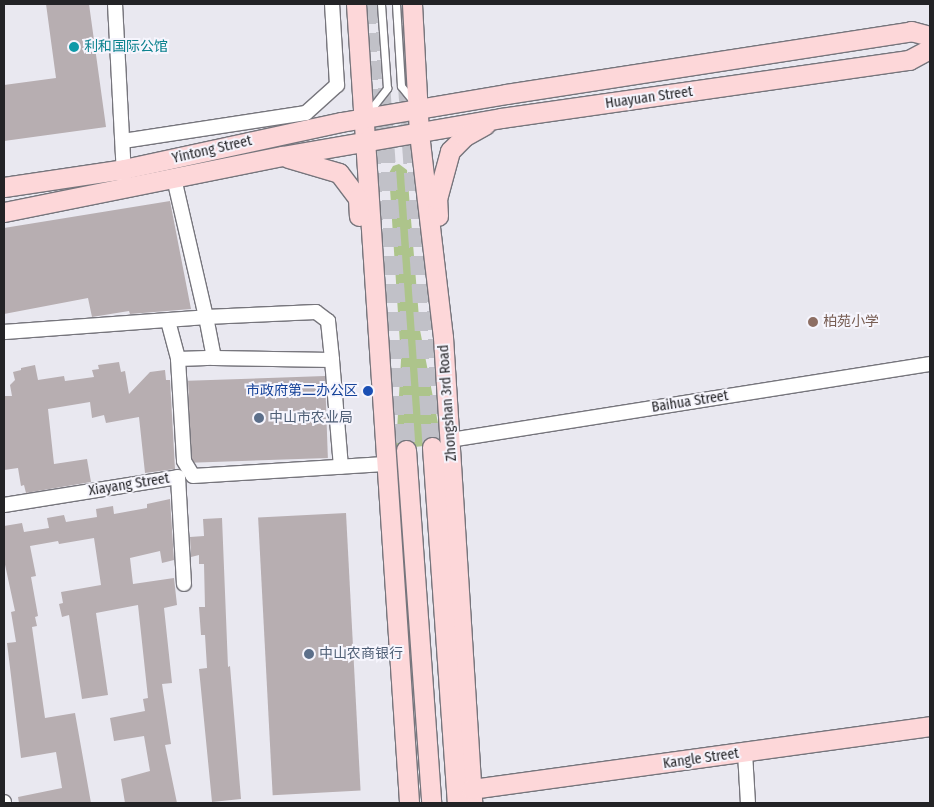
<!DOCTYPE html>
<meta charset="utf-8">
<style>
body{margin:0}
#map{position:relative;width:934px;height:807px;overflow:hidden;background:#e9e8f0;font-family:"Fira Sans Condensed","Noto Sans SC",sans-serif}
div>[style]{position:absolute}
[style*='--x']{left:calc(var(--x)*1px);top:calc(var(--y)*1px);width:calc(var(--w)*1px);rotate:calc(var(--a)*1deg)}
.green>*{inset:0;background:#adc48b}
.building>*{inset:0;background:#b7aeb1;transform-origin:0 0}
.secondary-tunnel>*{height:19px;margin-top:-9.5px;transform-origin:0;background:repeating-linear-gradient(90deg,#c1c1c8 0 19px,transparent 0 28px)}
.roads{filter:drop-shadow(1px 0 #76757c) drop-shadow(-1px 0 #76757c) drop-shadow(0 1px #76757c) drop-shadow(0 -1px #76757c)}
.lane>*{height:7px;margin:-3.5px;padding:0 3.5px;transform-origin:3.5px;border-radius:3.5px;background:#fff}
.street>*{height:14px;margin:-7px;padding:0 7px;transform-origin:7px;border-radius:7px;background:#fff}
.secondary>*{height:19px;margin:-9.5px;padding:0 9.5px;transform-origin:9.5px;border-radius:9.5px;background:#fdd7d9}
.dots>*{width:14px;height:14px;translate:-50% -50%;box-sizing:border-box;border:2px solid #f6f5fd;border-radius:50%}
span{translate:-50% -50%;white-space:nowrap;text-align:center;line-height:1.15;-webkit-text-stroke:4px #f6f5fd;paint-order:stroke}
.culture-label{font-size:14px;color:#0d838f}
.left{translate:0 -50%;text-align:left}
.street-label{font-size:14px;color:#232326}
.education-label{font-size:14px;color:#785e54}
.transit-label{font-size:14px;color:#164399}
.right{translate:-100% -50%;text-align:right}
.service-label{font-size:14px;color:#4e5e75}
.frame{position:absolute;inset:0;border:5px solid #232326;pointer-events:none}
</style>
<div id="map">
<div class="green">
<i style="clip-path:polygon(399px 164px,407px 170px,420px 330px,442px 444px,396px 449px,401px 360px,389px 173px,393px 166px)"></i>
</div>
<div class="building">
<i style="clip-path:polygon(46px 4px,89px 4px,106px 127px,4px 141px,4px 85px,56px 78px)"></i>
<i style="clip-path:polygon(170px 201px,191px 309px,130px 314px,129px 311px,92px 317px,88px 298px,4px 314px,4px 228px)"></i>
<i style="clip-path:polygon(119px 362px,121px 372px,125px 371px,129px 394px,150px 372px,165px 370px,166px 380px,170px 380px,175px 469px,145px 473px,139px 417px,106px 423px,104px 415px,92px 418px,90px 402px,48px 409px,54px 464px,87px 459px,91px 482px,26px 493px,24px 485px,21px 486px,18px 468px,4px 470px,4px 396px,12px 396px,10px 385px,15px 380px,13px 372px,21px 370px,21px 368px,35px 365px,38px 380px,64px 376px,65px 381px,94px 377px,92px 370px,99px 369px,98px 365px)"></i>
<i style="left:325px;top:376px;width:82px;height:137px;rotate:88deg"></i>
<i style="clip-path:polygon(170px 499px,174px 560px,162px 563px,160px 551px,130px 558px,133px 584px,174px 578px,177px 605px,164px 608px,172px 683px,162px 684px,171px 744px,165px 745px,177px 803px,125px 803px,121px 779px,150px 771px,144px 736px,114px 741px,110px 718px,145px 711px,143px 699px,148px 698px,138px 605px,96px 613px,108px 695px,82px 699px,69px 615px,62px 617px,59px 604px,63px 603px,61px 592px,101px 585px,94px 538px,59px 544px,58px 541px,30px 546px,36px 576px,31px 577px,38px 616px,35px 617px,37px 626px,32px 627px,45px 718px,75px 713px,91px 803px,19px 803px,18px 797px,62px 788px,56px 752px,21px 758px,7px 643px,16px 642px,11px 612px,15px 611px,4px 560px,4px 526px,22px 523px,24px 532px,49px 528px,47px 518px,64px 515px,66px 522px,97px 517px,96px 509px,113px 506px,114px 514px,147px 508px,147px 504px)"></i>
<i style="left:346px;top:513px;width:278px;height:88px;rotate:87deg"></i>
<i style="clip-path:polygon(222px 518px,228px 667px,230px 666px,241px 799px,212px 802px,199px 669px,207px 668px,205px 635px,201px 635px,199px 607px,205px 607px,204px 564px,199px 564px,199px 555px,191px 557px,190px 537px,204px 536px,203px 519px)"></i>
</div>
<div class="secondary-tunnel">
<i style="--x:375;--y:4;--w:447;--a:86"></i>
<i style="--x:402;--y:4;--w:444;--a:86.1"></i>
</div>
<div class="roads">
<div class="lane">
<i style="--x:396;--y:4;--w:82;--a:86.5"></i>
<i style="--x:401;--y:86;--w:19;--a:51"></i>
<i style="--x:367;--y:114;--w:33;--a:-52"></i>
<i style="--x:387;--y:88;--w:84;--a:-94.1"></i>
</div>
<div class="street">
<i style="--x:115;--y:4;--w:173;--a:87"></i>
<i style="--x:123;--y:141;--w:185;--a:-8.7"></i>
<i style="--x:306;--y:113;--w:42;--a:-42.1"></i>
<i style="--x:337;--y:85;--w:81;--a:-93.5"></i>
<i style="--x:168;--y:321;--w:39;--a:75"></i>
<i style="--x:178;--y:359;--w:102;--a:86.6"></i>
<i style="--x:184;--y:461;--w:17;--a:59"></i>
<i style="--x:193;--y:476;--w:192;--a:-3.6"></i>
<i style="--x:4;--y:332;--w:203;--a:-4.2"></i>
<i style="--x:206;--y:317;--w:143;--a:-103"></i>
<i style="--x:178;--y:359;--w:36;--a:-2"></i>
<i style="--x:332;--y:360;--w:118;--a:-179"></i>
<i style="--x:214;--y:358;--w:42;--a:-101"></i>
<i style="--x:206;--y:317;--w:110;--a:-2.6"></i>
<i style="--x:316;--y:312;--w:15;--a:37"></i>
<i style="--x:328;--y:321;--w:39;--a:84"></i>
<i style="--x:332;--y:360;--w:107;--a:85.2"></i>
<i style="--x:450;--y:440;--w:486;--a:-9"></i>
<i style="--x:4;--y:505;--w:176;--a:-9.1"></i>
<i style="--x:178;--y:477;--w:107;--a:86.8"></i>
<i style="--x:745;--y:753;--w:50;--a:86.6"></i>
<i style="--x:4;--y:802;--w:1;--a:90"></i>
</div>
<div class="secondary">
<i style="--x:356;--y:4;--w:801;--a:86.2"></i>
<i style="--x:412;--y:4;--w:129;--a:86.9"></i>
<i style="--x:419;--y:133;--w:205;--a:83.3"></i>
<i style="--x:443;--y:337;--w:467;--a:86.4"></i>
<i style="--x:288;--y:158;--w:53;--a:16.4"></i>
<i style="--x:339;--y:173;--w:31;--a:53"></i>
<i style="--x:358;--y:198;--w:18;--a:87"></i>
<i style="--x:4;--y:187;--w:121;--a:-8.5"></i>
<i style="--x:124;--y:169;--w:222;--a:-12.2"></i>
<i style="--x:341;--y:122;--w:167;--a:-9.6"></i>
<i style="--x:506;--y:94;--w:410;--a:-8.8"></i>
<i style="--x:911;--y:31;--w:20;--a:15"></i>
<i style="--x:4;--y:212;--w:284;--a:-11.4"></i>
<i style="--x:282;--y:156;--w:222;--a:-9.8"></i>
<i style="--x:501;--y:118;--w:412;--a:-8.1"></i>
<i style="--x:909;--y:60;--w:24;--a:-28"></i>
<i style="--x:438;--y:216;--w:17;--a:-93"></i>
<i style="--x:437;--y:199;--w:50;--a:-74.8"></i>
<i style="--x:450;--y:151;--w:21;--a:-45"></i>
<i style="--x:465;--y:136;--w:23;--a:-29"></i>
<i style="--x:432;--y:447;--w:357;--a:86"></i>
<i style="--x:406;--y:450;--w:354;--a:85.9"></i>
<i style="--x:471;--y:789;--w:463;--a:-7.8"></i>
</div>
</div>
<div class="dots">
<i style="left:74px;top:47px;background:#0f9aa8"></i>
<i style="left:813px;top:322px;background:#8d6e63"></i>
<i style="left:368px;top:391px;background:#1a4fb4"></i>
<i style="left:259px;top:418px;background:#5c6f8a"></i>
<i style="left:309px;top:654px;background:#5c6f8a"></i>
</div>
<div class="culture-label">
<span class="left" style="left:84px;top:47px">利和国际公馆</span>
</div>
<div class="street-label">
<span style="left:649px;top:98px;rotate:-8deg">Huayuan Street</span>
<span style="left:212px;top:150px;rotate:-13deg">Yintong Street</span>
<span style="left:690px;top:402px;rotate:-9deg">Baihua Street</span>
<span style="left:448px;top:403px;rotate:-94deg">Zhongshan 3rd Road</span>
<span style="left:129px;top:485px;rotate:-9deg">Xiayang Street</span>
<span style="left:701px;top:759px;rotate:-8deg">Kangle Street</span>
</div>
<div class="education-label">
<span class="left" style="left:823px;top:322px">柏苑小学</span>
</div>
<div class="transit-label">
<span class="right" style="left:358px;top:391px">市政府第二办公区</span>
</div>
<div class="service-label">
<span class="left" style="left:269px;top:418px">中山市农业局</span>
<span class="left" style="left:319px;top:654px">中山农商银行</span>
</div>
<div class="frame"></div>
</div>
